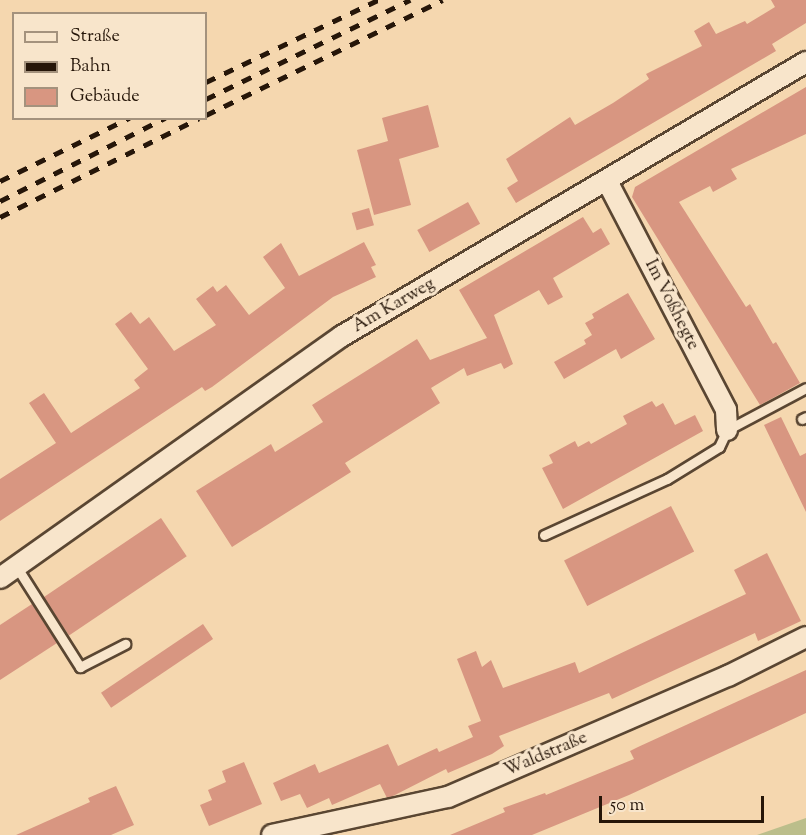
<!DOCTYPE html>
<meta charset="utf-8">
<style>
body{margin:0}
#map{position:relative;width:806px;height:835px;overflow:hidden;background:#f5d7af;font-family:"Sorts Mill Goudy",serif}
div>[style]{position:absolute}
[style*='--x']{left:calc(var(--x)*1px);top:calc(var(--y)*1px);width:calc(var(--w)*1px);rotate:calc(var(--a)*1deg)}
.green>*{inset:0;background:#bbbe8b}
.building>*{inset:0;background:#d89681;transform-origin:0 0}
.roads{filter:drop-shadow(2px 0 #5a4632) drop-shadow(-2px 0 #5a4632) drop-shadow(0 2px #5a4632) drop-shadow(0 -2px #5a4632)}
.service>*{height:9px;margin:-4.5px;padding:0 4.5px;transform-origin:4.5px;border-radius:4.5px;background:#f8e5cb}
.minor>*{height:20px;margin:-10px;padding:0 10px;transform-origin:10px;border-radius:10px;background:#f8e5cb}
.rail>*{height:4.5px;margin-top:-2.25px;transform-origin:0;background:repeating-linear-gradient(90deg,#261609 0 10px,transparent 0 20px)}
span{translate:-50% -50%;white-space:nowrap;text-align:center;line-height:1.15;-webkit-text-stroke:6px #f8e5cb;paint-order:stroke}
.street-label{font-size:18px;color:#261609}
.legend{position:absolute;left:12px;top:12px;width:195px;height:108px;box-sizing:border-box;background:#f8e5cb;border:2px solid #a4927d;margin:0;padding:8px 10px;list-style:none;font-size:18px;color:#261609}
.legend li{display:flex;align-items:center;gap:12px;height:30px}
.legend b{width:30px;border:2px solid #a4927d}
.scale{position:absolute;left:599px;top:796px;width:165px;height:27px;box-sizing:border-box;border:3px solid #261609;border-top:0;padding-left:8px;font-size:18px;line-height:21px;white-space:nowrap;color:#261609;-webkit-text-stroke:4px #f8e5cb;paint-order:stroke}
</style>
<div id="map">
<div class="green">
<i style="clip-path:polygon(806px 818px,806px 835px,757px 835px)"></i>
</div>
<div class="building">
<i style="clip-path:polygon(771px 0,806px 0,806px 23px,772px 44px,776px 51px,516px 203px,507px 188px,518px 181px,506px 159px,570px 117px,575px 125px,613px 103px,649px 79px,646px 74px,702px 46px,694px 31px,709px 22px,716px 34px,745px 21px,747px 24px,775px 7px)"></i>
<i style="clip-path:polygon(806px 87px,806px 134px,731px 169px,737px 179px,713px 192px,710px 186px,679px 202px,746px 307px,750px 304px,773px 344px,776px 342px,800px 383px,760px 405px,632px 197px,635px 187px)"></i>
<i style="clip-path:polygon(428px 105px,439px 147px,399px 159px,411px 205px,374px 215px,357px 150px,388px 141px,382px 118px)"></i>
<i style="left:468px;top:202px;width:25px;height:58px;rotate:61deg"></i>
<i style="left:369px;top:208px;width:18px;height:18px;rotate:74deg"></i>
<i style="clip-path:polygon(583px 217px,593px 233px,601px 228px,610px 244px,553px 278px,563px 297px,548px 305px,539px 290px,494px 315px,513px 364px,504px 369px,501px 363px,467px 376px,464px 368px,431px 388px,440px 403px,345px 463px,351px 472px,232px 547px,196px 491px,271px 444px,275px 452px,323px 422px,312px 405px,417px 339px,430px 360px,487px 338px,459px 290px)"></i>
<i style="clip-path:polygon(364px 242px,376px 265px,371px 267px,376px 277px,333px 297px,212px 387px,205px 391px,202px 387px,0 521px,0 479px,56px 443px,29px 403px,44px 393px,71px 433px,140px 388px,134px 380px,148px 369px,115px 324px,131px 312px,140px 324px,149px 317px,174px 351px,216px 325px,196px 299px,213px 286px,217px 292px,226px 285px,249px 315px,285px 288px,263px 257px,281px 243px,299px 276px)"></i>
<i style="clip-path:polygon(628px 293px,655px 339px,621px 359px,616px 349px,564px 379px,554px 362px,586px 344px,584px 340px,592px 335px,585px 323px,594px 318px,592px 314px)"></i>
<i style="clip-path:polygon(652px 401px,656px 407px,663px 403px,675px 425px,695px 415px,703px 431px,563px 509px,542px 468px,553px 463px,549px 455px,575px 441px,578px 447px,589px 441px,591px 444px,627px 424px,623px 416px)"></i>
<i style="clip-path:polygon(781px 417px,800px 456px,806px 453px,806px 512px,764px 425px)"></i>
<i style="left:671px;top:506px;width:51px;height:120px;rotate:63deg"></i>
<i style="left:161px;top:518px;width:46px;height:142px;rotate:56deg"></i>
<i style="clip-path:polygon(767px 553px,801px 621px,758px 641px,755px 633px,612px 699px,609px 693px,499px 736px,504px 746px,492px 754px,448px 773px,446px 769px,391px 797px,387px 798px,380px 784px,332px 805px,329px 798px,307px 808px,300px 794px,281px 801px,273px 783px,315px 764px,319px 773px,388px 744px,398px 766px,437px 748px,439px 752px,473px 737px,468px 726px,481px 721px,457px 659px,476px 651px,482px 667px,491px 660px,503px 688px,575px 662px,579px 673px,746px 594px,734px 570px)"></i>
<i style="clip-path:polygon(32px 604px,57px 643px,0 680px,0 625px)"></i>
<i style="left:203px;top:624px;width:18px;height:123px;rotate:56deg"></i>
<i style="clip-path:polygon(806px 670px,806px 713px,629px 795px,532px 835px,450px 835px,505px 812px,503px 808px,545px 793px,546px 795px,634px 759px,630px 751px,638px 747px)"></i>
<i style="clip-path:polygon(244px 762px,262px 804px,209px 826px,200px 805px,212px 800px,208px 790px,226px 782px,222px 771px)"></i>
<i style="clip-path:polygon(116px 786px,134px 825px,111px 835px,16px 835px,90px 802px,88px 798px)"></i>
</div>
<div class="roads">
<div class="service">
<i style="--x:802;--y:419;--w:4;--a:-27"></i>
<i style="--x:544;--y:535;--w:135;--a:-24.5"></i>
<i style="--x:667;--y:479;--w:61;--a:-31.6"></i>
<i style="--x:719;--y:447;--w:19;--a:-65"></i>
<i style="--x:727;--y:430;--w:89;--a:-28"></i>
<i style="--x:16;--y:566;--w:120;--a:57.6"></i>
<i style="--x:80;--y:667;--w:51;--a:-27.1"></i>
</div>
<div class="minor">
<i style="--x:607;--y:181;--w:258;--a:62.5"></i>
<i style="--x:726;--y:410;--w:20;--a:87"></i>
<i style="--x:0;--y:578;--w:419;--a:-35.3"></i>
<i style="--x:342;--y:336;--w:539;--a:-30.56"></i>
<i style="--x:272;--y:835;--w:180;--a:-12.2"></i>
<i style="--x:448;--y:797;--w:305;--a:-23.4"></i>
<i style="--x:728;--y:676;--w:87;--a:-26.6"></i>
</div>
</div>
<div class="rail">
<i style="--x:206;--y:82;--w:191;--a:-25.5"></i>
<i style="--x:206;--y:99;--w:227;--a:-25.9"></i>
<i style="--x:206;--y:115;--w:263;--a:-25.9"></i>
<i style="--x:0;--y:181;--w:144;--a:-26"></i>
<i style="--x:0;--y:201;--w:185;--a:-26.7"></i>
<i style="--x:0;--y:217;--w:222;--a:-26.4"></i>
</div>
<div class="street-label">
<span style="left:671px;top:305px;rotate:63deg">Im Voßhegte</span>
<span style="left:394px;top:306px;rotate:-30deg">Am Karweg</span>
<span style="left:546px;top:755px;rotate:-23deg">Waldstraße</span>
</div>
<ul class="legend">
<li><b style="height:8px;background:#f8e5cb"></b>Straße</li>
<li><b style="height:8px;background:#261609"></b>Bahn</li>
<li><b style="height:16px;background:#d89681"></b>Gebäude</li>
</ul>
<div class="scale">50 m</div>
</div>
